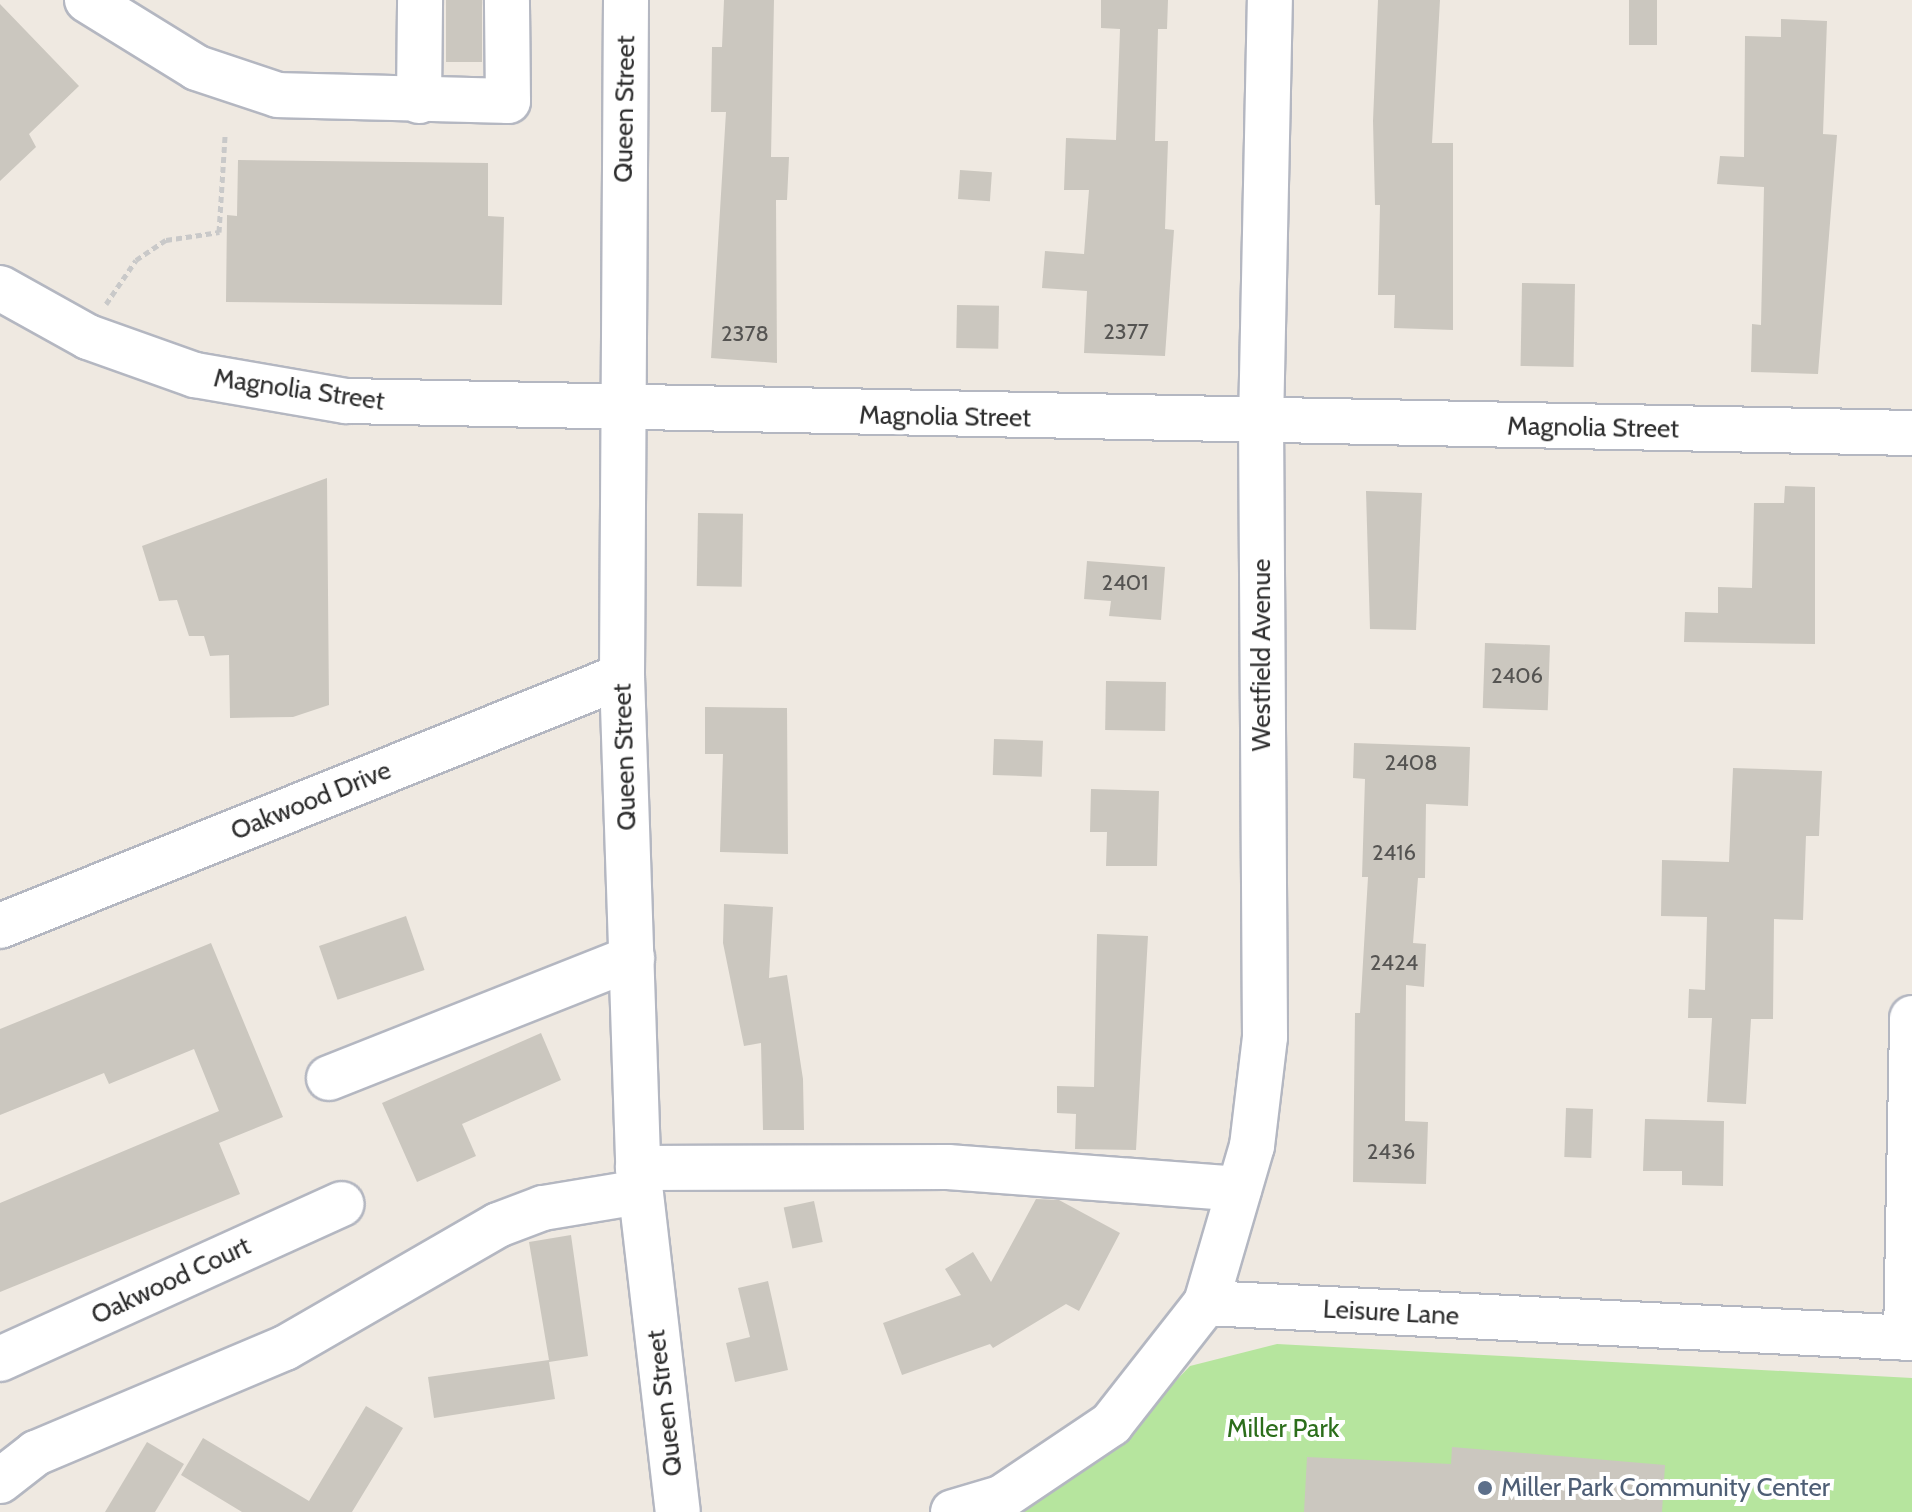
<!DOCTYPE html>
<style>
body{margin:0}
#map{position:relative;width:1912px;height:1512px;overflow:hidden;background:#efe9e1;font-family:Cabin,sans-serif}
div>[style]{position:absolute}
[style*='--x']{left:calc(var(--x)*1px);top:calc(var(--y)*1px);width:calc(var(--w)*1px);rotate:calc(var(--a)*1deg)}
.green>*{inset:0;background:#b6e59e}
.building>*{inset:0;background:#cbc7bf;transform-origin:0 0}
.path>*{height:5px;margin-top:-2.5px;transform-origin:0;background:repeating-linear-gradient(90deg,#c9c9c9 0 6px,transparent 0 10px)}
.roads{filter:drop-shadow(2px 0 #b4b7c1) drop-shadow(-2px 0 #b4b7c1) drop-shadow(0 2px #b4b7c1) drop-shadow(0 -2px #b4b7c1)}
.minor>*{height:44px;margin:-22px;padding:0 22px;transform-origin:22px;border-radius:22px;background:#fff}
.dots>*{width:22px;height:22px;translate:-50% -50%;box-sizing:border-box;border:4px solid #fff;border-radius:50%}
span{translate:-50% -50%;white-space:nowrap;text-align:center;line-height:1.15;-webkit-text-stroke:8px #fff;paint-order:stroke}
.number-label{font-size:22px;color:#555452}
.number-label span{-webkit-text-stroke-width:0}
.street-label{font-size:26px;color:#2e2e2e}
.park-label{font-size:26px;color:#2c6e1b}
.service-label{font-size:26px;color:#4e5e75}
.left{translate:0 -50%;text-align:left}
</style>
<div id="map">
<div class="green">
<i style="clip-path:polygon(1277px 1344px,1912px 1378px,1912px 1512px,1006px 1512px,1104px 1456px,1190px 1366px)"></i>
</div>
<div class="building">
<i style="left:446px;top:0;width:36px;height:62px"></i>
<i style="clip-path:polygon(724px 0,774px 0,771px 157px,789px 157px,787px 200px,776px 200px,777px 363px,711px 358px,726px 112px,711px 112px,712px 47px,722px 47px)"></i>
<i style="clip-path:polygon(1101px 0,1168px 0,1167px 29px,1158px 29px,1155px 141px,1168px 141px,1165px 229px,1174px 230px,1165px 356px,1084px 353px,1087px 291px,1042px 288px,1045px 251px,1084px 254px,1089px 190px,1064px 190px,1066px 138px,1116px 140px,1120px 29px,1101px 28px)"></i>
<i style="clip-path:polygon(1378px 0,1440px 0,1432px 143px,1453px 143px,1453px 330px,1394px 328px,1395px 295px,1378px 295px,1380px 205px,1375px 205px,1373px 121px)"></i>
<i style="left:1629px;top:0;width:28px;height:45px"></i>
<i style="clip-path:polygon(0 4px,79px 86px,29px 134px,36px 147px,0 181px)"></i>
<i style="clip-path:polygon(1781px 19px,1827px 21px,1823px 134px,1837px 135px,1818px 374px,1751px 372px,1752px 324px,1761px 325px,1764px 187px,1717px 184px,1720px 156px,1744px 157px,1745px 36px,1781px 37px)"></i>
<i style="clip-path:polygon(238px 160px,488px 163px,488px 216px,504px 217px,502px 305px,226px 302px,227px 215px,237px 216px)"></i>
<i style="left:960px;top:170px;width:32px;height:29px;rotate:4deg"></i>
<i style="left:1522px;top:283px;width:53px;height:83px;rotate:1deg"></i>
<i style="left:957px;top:305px;width:42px;height:43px;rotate:1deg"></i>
<i style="clip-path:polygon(327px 478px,329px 705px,293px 717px,230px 718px,229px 655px,210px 656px,204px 636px,189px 636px,177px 600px,159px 601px,142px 546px)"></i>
<i style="clip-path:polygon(1785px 486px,1815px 487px,1815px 644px,1684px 642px,1685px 612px,1718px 613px,1718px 587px,1752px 588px,1754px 503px,1784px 503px)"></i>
<i style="clip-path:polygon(1366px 491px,1422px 493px,1416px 630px,1370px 629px)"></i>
<i style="left:698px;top:513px;width:45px;height:73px;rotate:1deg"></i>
<i style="clip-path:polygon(1087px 561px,1165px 567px,1161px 620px,1109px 616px,1111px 601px,1084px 599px)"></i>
<i style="left:1485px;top:643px;width:65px;height:65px;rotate:2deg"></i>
<i style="left:1106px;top:681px;width:60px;height:49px;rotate:1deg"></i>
<i style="clip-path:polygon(705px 707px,787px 708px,788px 854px,720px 852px,723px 754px,705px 754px)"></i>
<i style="left:994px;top:739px;width:49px;height:36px;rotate:2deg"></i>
<i style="clip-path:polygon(1354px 743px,1470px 747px,1468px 806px,1426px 804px,1425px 878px,1418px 878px,1413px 943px,1426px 944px,1424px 987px,1406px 985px,1405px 1121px,1428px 1122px,1426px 1184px,1353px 1182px,1355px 1013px,1360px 1013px,1368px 877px,1362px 877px,1365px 779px,1353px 778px)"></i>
<i style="clip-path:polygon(1733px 768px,1822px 771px,1819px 836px,1806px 836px,1803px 920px,1774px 919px,1773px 1019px,1751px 1019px,1746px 1104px,1707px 1102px,1712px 1018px,1688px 1018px,1689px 989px,1705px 990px,1707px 917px,1661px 916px,1662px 860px,1729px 862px)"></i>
<i style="clip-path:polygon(1091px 789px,1159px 791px,1157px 866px,1106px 866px,1107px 832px,1090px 832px)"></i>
<i style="clip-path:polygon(724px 904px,773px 907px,769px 978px,787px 975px,803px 1079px,804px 1130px,763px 1130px,761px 1043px,744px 1046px,723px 943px)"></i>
<i style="left:406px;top:916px;width:57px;height:92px;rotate:71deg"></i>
<i style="clip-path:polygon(1097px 934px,1148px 936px,1136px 1150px,1075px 1149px,1076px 1114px,1057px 1113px,1057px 1086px,1094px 1087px)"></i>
<i style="clip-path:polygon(211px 943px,283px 1117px,219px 1143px,240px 1194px,0 1292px,0 1203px,219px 1111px,194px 1049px,109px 1084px,104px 1073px,0 1115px,0 1029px)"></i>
<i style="clip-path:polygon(541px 1033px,561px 1080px,462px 1124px,476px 1156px,417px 1182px,382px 1103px)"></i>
<i style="left:1566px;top:1108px;width:27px;height:49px;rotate:2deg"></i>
<i style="clip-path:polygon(1645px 1119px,1724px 1121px,1723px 1186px,1682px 1185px,1682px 1171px,1643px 1171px)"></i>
<i style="clip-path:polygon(1036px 1199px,1059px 1200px,1120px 1233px,1079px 1311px,1066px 1304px,993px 1348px,990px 1344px,902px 1375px,883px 1323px,961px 1295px,945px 1269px,973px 1252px,991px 1282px)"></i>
<i style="left:814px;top:1201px;width:42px;height:31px;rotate:78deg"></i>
<i style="clip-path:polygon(571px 1235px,588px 1356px,549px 1362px,555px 1399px,434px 1418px,428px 1377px,549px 1360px,529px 1242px)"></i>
<i style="clip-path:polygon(768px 1281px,788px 1370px,735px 1382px,726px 1343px,750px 1337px,738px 1288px)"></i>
<i style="clip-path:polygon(366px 1406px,403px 1428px,352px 1512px,242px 1512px,181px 1475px,203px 1438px,309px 1501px)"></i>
<i style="clip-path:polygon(147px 1442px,184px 1464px,155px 1512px,105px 1512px)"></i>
<i style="clip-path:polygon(1452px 1447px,1665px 1465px,1662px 1512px,1304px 1512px,1307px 1457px,1451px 1464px)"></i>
</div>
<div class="path">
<i style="--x:106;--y:304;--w:53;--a:-55.7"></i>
<i style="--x:136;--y:260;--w:36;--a:-34"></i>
<i style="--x:166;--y:240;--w:54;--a:-8.6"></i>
<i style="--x:219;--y:232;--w:96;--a:-86.4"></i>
</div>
<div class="roads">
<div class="minor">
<i style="--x:87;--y:0;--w:129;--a:31.7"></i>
<i style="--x:197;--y:68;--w:85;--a:18.4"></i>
<i style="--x:278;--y:95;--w:230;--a:1.5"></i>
<i style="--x:508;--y:101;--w:101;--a:-90.6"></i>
<i style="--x:626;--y:0;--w:676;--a:90.34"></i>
<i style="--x:622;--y:676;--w:492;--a:88.1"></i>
<i style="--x:638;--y:1168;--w:346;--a:83.4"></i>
<i style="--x:419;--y:101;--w:101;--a:-89.4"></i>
<i style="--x:0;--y:288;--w:101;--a:29.1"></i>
<i style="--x:88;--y:337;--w:114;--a:19.6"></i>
<i style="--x:195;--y:375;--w:153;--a:9.8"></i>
<i style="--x:346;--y:401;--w:1566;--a:1.17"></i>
<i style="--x:0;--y:926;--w:670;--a:-21.9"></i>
<i style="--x:329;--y:1078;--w:326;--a:-21.6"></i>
<i style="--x:638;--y:1168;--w:310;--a:-0.2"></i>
<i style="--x:948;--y:1167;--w:292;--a:4.3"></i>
<i style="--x:1206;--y:1303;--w:164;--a:-73.7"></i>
<i style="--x:1252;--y:1146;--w:110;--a:-83.2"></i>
<i style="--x:1265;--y:1037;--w:613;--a:-90.37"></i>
<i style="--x:1261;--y:424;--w:424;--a:-88.8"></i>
<i style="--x:1906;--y:1338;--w:320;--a:-88.9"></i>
<i style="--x:0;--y:1359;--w:375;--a:-24.4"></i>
<i style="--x:0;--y:1481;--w:46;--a:-37.9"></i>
<i style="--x:36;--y:1453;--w:270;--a:-22.9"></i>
<i style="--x:285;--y:1348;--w:246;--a:-30"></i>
<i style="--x:498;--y:1225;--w:48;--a:-20.7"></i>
<i style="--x:543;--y:1208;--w:98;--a:-9.4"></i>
<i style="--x:953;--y:1512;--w:50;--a:-16.3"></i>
<i style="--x:1001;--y:1498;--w:133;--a:-33.9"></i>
<i style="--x:1111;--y:1424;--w:154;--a:-51.9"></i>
<i style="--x:1206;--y:1303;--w:707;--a:2.84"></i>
</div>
</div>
<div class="dots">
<i style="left:1485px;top:1488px;background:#5c6f8a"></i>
</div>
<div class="number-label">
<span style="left:1126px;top:332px">2377</span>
<span style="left:745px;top:334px">2378</span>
<span style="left:1125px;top:583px">2401</span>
<span style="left:1517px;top:676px">2406</span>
<span style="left:1411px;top:763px">2408</span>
<span style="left:1394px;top:853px">2416</span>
<span style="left:1394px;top:963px">2424</span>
<span style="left:1391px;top:1152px">2436</span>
</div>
<div class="street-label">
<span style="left:625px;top:109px;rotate:-89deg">Queen Street</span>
<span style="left:299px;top:390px;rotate:8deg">Magnolia Street</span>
<span style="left:945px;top:417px;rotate:1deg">Magnolia Street</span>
<span style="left:1593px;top:428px;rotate:1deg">Magnolia Street</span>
<span style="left:1262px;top:655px;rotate:-90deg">Westfield Avenue</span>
<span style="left:625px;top:757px;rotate:-92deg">Queen Street</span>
<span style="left:311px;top:801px;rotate:-22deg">Oakwood Drive</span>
<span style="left:171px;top:1281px;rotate:-25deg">Oakwood Court</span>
<span style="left:1391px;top:1313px;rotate:3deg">Leisure Lane</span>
<span style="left:665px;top:1403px;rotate:-97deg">Queen Street</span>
</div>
<div class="park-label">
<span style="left:1283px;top:1429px">Miller Park</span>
</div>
<div class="service-label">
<span class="left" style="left:1501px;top:1488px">Miller Park Community Center</span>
</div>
</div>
